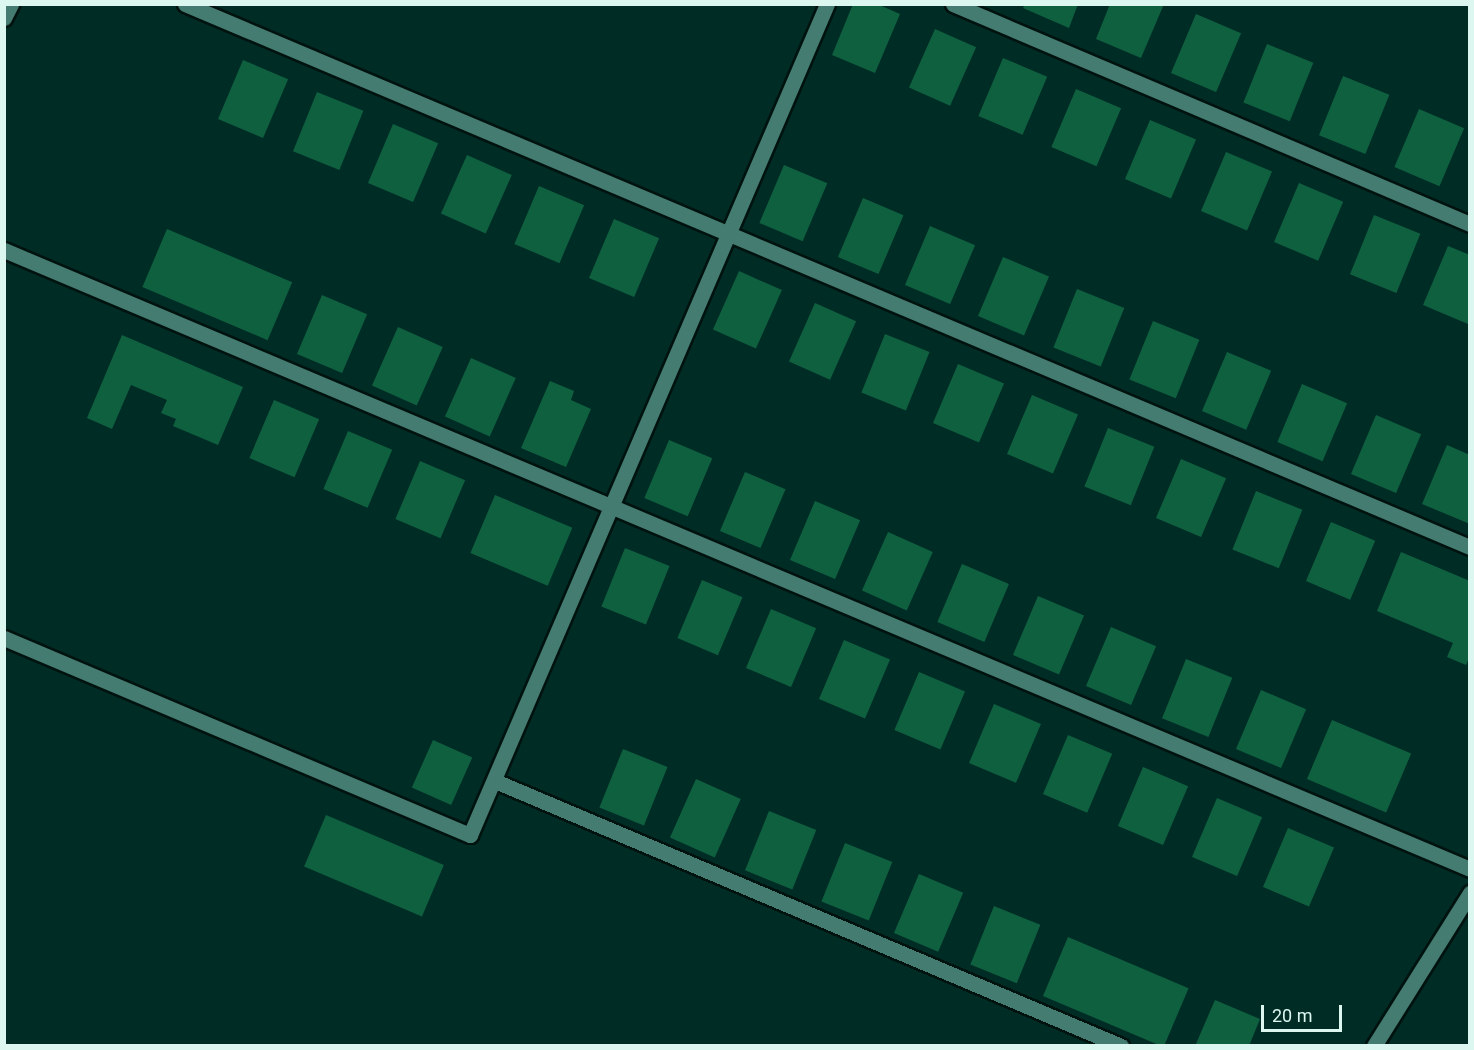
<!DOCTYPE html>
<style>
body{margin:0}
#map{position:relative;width:1474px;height:1050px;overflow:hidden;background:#002c26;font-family:Roboto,sans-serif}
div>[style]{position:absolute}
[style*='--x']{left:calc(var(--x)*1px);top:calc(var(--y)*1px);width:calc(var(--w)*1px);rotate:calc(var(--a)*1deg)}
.building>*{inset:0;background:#0f603f;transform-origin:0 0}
.roads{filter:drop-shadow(2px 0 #00130f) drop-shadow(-2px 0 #00130f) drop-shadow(0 2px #00130f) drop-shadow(0 -2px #00130f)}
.lane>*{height:15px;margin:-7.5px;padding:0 7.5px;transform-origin:7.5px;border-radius:7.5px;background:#457c71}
span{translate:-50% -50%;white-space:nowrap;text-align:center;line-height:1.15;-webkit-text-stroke:5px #002c26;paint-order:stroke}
.frame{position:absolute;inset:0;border:6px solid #dbf7f0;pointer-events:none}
.scale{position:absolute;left:1261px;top:1005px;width:81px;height:27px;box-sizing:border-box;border:3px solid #dbf7f0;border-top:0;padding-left:8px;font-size:18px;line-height:21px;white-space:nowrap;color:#dbf7f0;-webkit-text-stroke:4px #002c26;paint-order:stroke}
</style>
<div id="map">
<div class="building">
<i style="clip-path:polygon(853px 4px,877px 4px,900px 14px,875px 73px,832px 55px)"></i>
<i style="clip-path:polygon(1025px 4px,1078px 4px,1069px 28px,1023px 8px)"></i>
<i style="clip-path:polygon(1110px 4px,1164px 4px,1141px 58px,1096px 39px)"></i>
<i style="left:1196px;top:14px;width:49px;height:64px;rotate:23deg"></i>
<i style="left:935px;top:29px;width:45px;height:64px;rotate:24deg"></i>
<i style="left:1267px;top:44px;width:50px;height:63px;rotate:22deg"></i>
<i style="left:1003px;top:58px;width:48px;height:63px;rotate:23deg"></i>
<i style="left:243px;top:60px;width:49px;height:64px;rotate:23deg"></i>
<i style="left:1343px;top:76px;width:50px;height:64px;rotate:22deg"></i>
<i style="left:1076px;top:89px;width:49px;height:63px;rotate:23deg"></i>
<i style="left:317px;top:92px;width:50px;height:64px;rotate:22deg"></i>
<i style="left:1419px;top:109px;width:49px;height:63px;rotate:23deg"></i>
<i style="left:1150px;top:120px;width:50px;height:64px;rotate:23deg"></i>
<i style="left:393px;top:124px;width:49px;height:64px;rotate:23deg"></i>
<i style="left:1226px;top:152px;width:50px;height:64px;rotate:23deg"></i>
<i style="left:467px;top:155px;width:49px;height:64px;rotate:24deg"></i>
<i style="left:784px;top:165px;width:47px;height:63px;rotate:23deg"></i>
<i style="left:1299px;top:183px;width:48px;height:64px;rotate:23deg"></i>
<i style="left:539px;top:186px;width:49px;height:63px;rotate:23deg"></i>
<i style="left:863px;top:198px;width:44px;height:64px;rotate:23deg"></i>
<i style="left:1374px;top:215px;width:50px;height:64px;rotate:22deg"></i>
<i style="left:614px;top:219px;width:49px;height:64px;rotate:23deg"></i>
<i style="left:930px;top:226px;width:49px;height:64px;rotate:23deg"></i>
<i style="left:167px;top:229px;width:136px;height:63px;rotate:23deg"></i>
<i style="clip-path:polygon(1448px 246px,1470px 255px,1468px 324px,1423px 305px)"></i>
<i style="left:1003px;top:257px;width:50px;height:64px;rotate:23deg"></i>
<i style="left:739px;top:271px;width:47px;height:64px;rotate:24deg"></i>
<i style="left:1077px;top:289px;width:51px;height:63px;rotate:22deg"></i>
<i style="left:322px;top:295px;width:49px;height:64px;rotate:23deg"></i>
<i style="left:815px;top:303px;width:45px;height:64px;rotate:24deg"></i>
<i style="left:1153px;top:321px;width:50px;height:63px;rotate:22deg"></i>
<i style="left:398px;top:327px;width:49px;height:64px;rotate:24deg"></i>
<i style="left:885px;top:334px;width:48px;height:63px;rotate:22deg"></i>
<i style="clip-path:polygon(122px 335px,243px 387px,218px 445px,173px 426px,176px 419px,161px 413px,167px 400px,131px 385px,112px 429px,87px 418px)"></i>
<i style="left:1227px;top:352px;width:48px;height:64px;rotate:23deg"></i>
<i style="left:471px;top:358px;width:49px;height:64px;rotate:24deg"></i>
<i style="left:958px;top:364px;width:50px;height:64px;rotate:23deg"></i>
<i style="clip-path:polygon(550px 381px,574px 391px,571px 400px,591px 409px,566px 467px,521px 448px)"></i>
<i style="left:1302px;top:384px;width:49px;height:63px;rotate:23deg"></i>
<i style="left:1032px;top:395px;width:50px;height:64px;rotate:23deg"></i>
<i style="left:274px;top:400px;width:49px;height:63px;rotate:23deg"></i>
<i style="left:1376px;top:415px;width:49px;height:64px;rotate:23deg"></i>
<i style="left:1108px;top:428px;width:50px;height:63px;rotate:22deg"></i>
<i style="left:348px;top:431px;width:48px;height:63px;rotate:23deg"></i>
<i style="left:669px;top:440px;width:47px;height:63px;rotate:23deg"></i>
<i style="clip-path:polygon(1447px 445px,1470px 455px,1470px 524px,1422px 504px)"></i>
<i style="left:1181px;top:459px;width:49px;height:64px;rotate:23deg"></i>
<i style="left:420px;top:461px;width:49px;height:63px;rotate:23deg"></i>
<i style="left:745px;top:472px;width:44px;height:64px;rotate:23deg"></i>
<i style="left:1256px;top:491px;width:50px;height:63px;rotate:22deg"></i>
<i style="left:495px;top:495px;width:84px;height:63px;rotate:23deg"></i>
<i style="left:815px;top:501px;width:49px;height:64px;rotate:23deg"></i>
<i style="left:1331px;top:522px;width:48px;height:64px;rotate:23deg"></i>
<i style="left:888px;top:532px;width:49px;height:64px;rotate:24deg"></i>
<i style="left:625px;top:548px;width:48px;height:63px;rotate:22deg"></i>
<i style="clip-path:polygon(1401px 552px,1470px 581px,1470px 656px,1466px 665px,1447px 657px,1453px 643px,1377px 611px)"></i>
<i style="left:962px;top:564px;width:51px;height:63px;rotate:23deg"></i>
<i style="left:702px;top:580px;width:44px;height:63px;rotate:23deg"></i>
<i style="left:1038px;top:596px;width:50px;height:64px;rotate:23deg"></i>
<i style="left:771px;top:609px;width:49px;height:64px;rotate:23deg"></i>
<i style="left:1111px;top:627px;width:49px;height:64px;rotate:23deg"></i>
<i style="left:844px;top:640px;width:50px;height:64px;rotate:23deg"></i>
<i style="left:1186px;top:659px;width:50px;height:64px;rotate:22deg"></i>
<i style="left:919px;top:672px;width:50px;height:63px;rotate:23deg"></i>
<i style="left:1261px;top:690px;width:49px;height:64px;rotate:23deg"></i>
<i style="left:994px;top:704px;width:51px;height:64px;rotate:23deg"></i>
<i style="left:1332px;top:720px;width:86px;height:64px;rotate:23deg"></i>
<i style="left:1068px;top:735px;width:48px;height:64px;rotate:23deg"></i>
<i style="left:433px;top:740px;width:43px;height:52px;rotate:24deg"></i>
<i style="left:623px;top:749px;width:48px;height:63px;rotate:22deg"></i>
<i style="left:1143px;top:767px;width:49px;height:64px;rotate:23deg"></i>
<i style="left:696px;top:779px;width:49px;height:64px;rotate:24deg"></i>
<i style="left:1217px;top:798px;width:49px;height:64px;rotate:23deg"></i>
<i style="left:769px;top:811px;width:51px;height:64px;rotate:22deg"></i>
<i style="left:326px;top:815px;width:128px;height:56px;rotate:23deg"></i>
<i style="left:1288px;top:828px;width:50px;height:64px;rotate:23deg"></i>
<i style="left:845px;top:843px;width:51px;height:63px;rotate:22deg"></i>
<i style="left:919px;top:874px;width:48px;height:64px;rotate:23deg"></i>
<i style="left:994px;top:906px;width:50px;height:63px;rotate:22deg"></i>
<i style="left:1068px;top:937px;width:131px;height:64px;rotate:23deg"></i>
<i style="clip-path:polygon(1215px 1000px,1260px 1019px,1249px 1046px,1195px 1046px)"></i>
</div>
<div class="roads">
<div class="lane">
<i style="--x:185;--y:4;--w:1395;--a:22.91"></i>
<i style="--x:953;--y:4;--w:562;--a:23.05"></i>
<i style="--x:4;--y:18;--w:16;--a:-63"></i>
<i style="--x:4;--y:250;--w:1591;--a:22.89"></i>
<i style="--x:4;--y:638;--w:506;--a:22.92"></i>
<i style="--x:470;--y:835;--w:904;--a:-66.75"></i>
<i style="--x:495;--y:781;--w:680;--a:22.94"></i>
<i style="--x:1374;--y:1046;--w:181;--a:-57.9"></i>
</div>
</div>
<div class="frame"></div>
<div class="scale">20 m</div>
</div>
